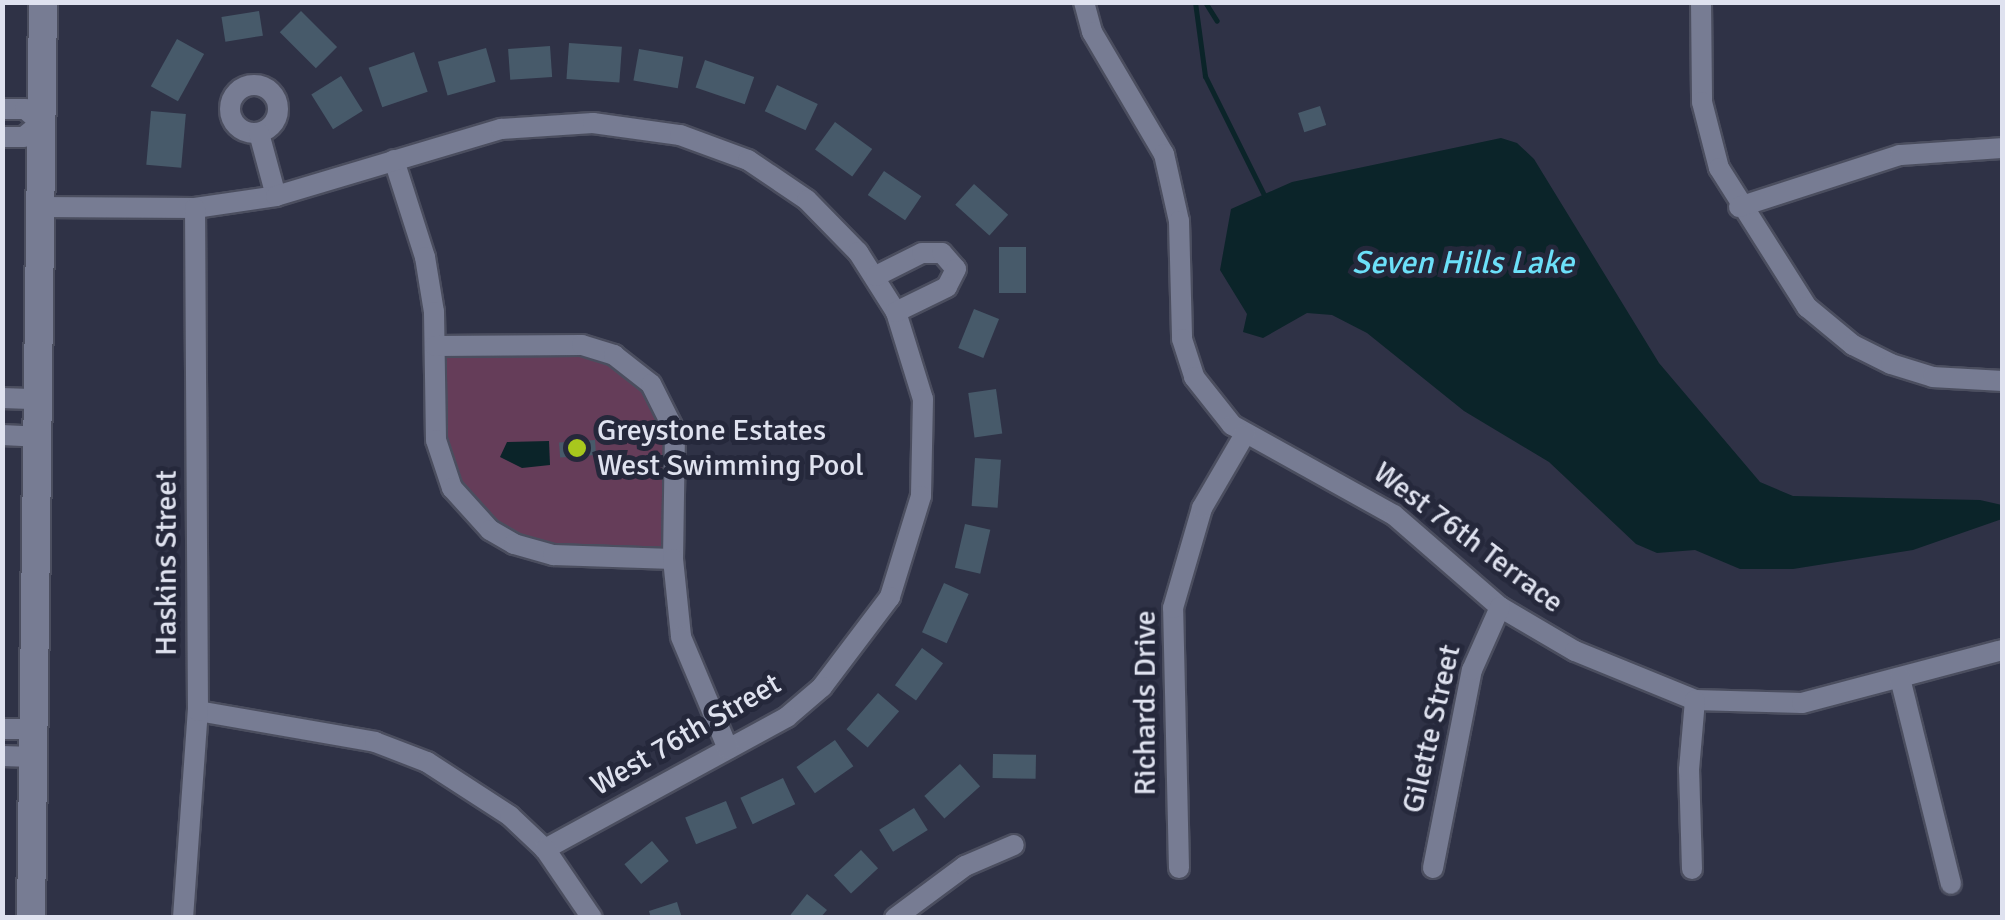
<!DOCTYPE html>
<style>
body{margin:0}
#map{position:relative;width:2005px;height:920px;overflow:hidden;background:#2f3246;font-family:Signika,sans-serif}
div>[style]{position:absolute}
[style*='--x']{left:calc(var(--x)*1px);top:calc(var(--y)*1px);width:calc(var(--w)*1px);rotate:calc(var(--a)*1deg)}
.green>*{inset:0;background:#653d59}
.water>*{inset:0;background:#0b2429}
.stream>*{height:5px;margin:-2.5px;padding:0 2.5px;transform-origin:2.5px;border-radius:2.5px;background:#0b2429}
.building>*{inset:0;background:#475a6a;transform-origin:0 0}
.roads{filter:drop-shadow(2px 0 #4b4e5f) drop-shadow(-2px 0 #4b4e5f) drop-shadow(0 2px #4b4e5f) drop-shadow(0 -2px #4b4e5f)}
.minor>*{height:20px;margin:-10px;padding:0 10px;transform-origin:10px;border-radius:10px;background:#777c93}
.minor>.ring{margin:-10px;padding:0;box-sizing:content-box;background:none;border:20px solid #777c93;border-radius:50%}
.secondary>*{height:28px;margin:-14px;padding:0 14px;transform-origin:14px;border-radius:14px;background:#777c93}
.dots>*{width:28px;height:28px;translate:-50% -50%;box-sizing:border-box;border:5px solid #25283b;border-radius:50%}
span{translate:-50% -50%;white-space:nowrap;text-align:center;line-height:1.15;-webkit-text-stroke:10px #25283b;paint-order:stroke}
.poi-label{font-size:30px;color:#dfe2ef}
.left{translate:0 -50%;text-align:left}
.street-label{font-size:30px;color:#dfe2ef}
.water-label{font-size:32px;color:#6ce0f9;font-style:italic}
.frame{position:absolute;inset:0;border:5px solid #dfe2ef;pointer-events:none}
</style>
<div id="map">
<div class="green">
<i style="clip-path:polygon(435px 346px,599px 349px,670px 416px,673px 559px,514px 544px,441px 463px)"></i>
</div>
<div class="water">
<i style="clip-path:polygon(1501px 138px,1517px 143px,1534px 159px,1659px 363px,1760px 482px,1793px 496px,1980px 500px,2002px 505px,2002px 519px,1913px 550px,1793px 569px,1740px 569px,1695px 550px,1657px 553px,1636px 544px,1549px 462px,1464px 411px,1367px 333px,1332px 315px,1307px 313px,1263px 338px,1243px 332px,1247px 314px,1220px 270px,1231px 209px,1292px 182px)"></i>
<i style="clip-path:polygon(549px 441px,550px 465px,522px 468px,500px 457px,507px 442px)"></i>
</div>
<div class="stream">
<i style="--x:1195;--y:2;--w:75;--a:82.3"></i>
<i style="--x:1205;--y:76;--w:133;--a:63.6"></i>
<i style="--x:1205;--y:2;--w:22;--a:58"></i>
</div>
<div class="building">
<i style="left:259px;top:11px;width:25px;height:38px;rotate:81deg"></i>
<i style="left:301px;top:11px;width:51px;height:30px;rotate:45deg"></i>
<i style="left:177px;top:39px;width:31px;height:54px;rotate:29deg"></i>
<i style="left:569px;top:43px;width:53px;height:36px;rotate:4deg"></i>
<i style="left:550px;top:46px;width:31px;height:42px;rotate:86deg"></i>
<i style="left:486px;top:48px;width:35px;height:50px;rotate:74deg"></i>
<i style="left:639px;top:49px;width:45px;height:32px;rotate:10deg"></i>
<i style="left:414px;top:52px;width:42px;height:48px;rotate:71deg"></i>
<i style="left:705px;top:60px;width:52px;height:29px;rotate:19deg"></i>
<i style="left:341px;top:76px;width:41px;height:35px;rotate:58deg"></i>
<i style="left:777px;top:85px;width:45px;height:29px;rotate:25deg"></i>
<i style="left:1320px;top:106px;width:20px;height:23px;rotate:72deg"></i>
<i style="left:151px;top:111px;width:35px;height:54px;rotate:5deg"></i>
<i style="left:835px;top:122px;width:46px;height:34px;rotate:36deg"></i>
<i style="left:884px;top:171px;width:45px;height:29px;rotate:34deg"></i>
<i style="left:974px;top:184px;width:46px;height:28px;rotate:42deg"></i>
<i style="left:999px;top:247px;width:27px;height:46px"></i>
<i style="left:974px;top:309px;width:27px;height:42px;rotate:22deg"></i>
<i style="left:996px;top:389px;width:45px;height:28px;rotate:82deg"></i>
<i style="left:595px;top:440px;width:15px;height:36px;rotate:86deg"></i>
<i style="left:975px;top:458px;width:26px;height:48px;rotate:4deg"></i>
<i style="left:965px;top:524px;width:26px;height:45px;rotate:13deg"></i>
<i style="left:944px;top:583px;width:27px;height:54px;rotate:24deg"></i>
<i style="left:922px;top:648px;width:26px;height:46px;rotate:36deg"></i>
<i style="left:878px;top:693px;width:28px;height:48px;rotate:41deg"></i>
<i style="left:835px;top:740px;width:32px;height:47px;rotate:55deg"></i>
<i style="left:993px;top:754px;width:43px;height:24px;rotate:1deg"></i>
<i style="left:960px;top:764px;width:30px;height:48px;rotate:48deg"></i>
<i style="left:783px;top:778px;width:29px;height:47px;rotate:65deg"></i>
<i style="left:726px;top:801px;width:29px;height:44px;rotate:68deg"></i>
<i style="left:914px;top:808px;width:26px;height:41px;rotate:58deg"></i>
<i style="left:652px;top:841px;width:26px;height:36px;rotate:50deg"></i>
<i style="left:861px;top:850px;width:25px;height:37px;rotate:47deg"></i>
<i style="clip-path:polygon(807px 894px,827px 910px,820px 918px,788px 918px)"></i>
<i style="clip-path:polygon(677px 902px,682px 918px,651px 918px,649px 911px)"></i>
</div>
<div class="roads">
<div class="minor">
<i style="--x:1084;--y:2;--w:31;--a:75"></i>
<i style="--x:1092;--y:32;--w:142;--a:59.5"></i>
<i style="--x:1164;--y:154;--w:69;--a:77.4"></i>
<i style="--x:1179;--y:221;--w:118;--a:88.5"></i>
<i style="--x:1182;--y:339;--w:40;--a:72"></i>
<i style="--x:1194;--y:377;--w:61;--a:51.6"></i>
<i style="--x:1232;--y:425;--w:185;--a:29.1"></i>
<i style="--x:1394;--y:515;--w:140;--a:41"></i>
<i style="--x:1500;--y:607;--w:87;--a:30.4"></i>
<i style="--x:1575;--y:651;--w:130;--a:22.2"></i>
<i style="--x:1695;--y:700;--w:107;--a:1.6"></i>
<i style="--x:1802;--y:703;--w:207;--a:-14.8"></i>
<i style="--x:1701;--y:2;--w:100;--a:89.4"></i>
<i style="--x:1702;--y:102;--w:68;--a:75.6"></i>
<i style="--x:1719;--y:168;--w:165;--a:57.7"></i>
<i style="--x:1807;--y:307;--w:60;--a:39.6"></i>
<i style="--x:1853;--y:345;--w:42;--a:26.6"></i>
<i style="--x:1891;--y:364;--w:44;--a:17.2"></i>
<i style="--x:1933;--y:377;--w:69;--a:3.3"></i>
<i class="ring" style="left:230px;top:85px;width:28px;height:28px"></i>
<i style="--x:2;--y:109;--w:23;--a:0"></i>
<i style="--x:25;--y:109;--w:21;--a:41"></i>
<i style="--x:41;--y:123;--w:22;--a:141"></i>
<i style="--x:24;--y:137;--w:22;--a:180"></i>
<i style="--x:259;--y:133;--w:65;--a:74.9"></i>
<i style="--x:394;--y:160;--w:102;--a:72.3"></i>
<i style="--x:425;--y:257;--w:56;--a:80.7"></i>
<i style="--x:434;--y:312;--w:128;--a:89.1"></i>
<i style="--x:436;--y:440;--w:51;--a:71.6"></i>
<i style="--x:452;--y:488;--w:57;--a:47.9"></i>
<i style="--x:490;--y:530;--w:28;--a:30"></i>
<i style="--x:514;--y:544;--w:41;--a:15.8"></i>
<i style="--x:553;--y:555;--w:120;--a:1.9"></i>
<i style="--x:39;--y:207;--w:156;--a:0.4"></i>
<i style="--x:195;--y:208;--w:82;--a:-8.4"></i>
<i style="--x:276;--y:196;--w:235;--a:-16.6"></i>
<i style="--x:501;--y:129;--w:92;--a:-3.7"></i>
<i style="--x:593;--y:123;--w:88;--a:7.9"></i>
<i style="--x:680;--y:135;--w:72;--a:20.2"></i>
<i style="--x:748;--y:160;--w:71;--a:34.1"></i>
<i style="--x:807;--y:200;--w:73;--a:45.6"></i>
<i style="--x:858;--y:252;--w:71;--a:57.7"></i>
<i style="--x:896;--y:312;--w:91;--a:72.8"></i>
<i style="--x:923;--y:399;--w:97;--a:91.2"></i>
<i style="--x:921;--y:496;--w:106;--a:107.1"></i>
<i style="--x:890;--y:597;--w:113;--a:127.1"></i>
<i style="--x:822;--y:687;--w:46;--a:139.4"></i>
<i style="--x:787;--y:717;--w:276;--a:151.4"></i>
<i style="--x:1739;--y:207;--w:169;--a:-17.9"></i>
<i style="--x:1900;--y:155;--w:102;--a:-3.9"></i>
<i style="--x:876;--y:276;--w:51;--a:-26.6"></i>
<i style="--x:922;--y:253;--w:20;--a:0"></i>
<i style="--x:942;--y:253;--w:21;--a:49"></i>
<i style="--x:956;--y:269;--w:20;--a:117"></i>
<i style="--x:947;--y:287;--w:57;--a:153.9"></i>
<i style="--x:435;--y:346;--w:147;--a:-0.4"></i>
<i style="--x:582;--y:345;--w:34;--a:17"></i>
<i style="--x:614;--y:355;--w:47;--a:38.1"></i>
<i style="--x:651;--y:384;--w:54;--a:63.4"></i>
<i style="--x:675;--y:432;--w:127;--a:90.9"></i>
<i style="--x:673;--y:559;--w:78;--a:84.1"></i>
<i style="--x:681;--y:637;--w:121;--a:67.2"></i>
<i style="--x:2;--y:398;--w:35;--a:2"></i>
<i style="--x:2;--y:435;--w:35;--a:3"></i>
<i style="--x:1900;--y:678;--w:212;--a:76.1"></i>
<i style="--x:198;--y:711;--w:180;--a:9.9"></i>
<i style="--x:375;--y:742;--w:56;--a:21"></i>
<i style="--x:427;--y:762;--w:99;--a:33"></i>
<i style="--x:510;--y:816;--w:48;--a:43.3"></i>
<i style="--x:545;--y:849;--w:83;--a:55.7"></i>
<i style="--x:2;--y:729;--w:31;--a:0"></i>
<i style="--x:2;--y:756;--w:31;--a:2"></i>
<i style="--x:1179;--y:868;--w:260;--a:-91.3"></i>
<i style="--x:1173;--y:608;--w:104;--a:-73.8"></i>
<i style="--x:1202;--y:508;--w:86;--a:-59.8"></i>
<i style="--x:1433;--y:868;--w:202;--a:-78.9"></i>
<i style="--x:1472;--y:670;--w:69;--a:-66"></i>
<i style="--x:1692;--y:869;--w:99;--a:-91.7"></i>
<i style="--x:1689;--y:770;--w:70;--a:-85.1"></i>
<i style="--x:183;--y:918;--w:208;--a:-85.9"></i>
<i style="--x:198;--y:711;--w:503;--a:-90.34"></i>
<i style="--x:895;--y:918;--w:87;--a:-36.6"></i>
<i style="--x:965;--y:866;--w:53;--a:-23.2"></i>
</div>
<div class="secondary">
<i style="--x:31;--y:918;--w:916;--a:-89.25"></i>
</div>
</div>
<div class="dots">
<i style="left:577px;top:448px;background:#a8c71d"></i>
</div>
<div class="poi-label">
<span class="left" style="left:597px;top:448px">Greystone Estates<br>West Swimming Pool</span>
</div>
<div class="street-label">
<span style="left:1468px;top:538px;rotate:37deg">West 76th Terrace</span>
<span style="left:167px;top:563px;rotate:-90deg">Haskins Street</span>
<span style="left:1146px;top:703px;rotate:-90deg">Richards Drive</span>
<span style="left:1432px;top:729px;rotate:-77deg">Gilette Street</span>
<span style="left:686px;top:735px;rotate:-30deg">West 76th Street</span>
</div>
<div class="water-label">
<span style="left:1463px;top:263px">Seven Hills Lake</span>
</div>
<div class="frame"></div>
</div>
